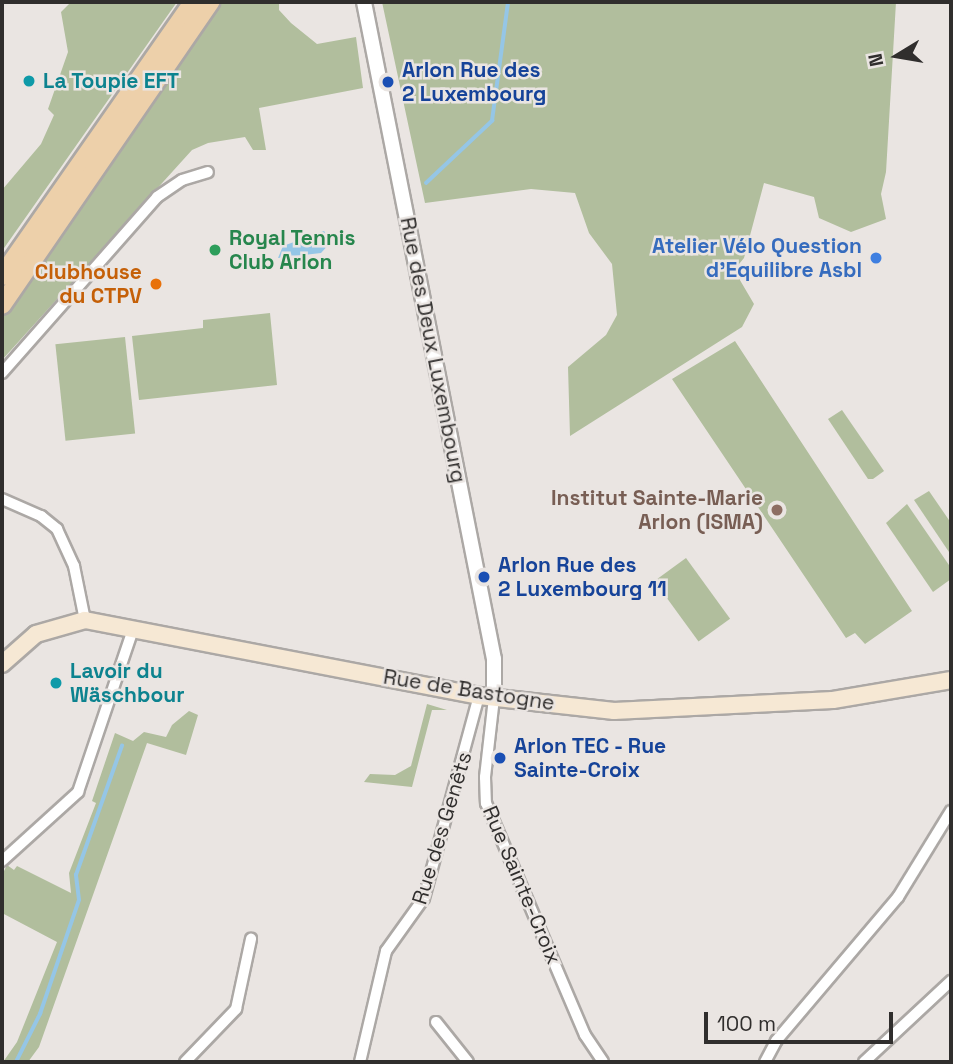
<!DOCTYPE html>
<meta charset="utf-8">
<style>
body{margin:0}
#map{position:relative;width:953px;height:1064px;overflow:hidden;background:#eae5e2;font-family:"Space Grotesk",sans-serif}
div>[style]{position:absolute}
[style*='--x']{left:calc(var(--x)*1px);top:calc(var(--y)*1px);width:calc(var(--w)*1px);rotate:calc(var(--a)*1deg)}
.green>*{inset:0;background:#b1be9d;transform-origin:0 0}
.water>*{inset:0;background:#95c6e6}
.stream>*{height:3.5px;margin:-1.75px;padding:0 1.75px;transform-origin:1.75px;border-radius:1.75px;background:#95c6e6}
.roads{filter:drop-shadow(2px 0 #aca8a5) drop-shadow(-2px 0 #aca8a5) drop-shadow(0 2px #aca8a5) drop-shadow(0 -2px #aca8a5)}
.minor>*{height:10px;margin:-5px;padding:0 5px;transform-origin:5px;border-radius:5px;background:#fff}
.tertiary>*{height:14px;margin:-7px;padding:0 7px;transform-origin:7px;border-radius:7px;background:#fff}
.secondary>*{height:16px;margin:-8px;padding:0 8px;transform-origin:8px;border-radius:8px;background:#f6e8d4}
.primary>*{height:18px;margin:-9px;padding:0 9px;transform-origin:9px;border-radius:9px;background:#edd0aa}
.dots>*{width:19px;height:19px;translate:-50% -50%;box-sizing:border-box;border:4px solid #eae5e2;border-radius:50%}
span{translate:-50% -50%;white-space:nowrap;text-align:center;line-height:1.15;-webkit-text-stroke:5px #eae5e2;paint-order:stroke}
.transit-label{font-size:21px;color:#164399;font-weight:700}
.left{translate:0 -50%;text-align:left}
.culture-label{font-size:21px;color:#0d838f;font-weight:700}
.leisure-label{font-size:21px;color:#27864d;font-weight:700}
.shop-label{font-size:21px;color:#366cbe;font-weight:700}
.right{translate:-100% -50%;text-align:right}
.food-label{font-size:21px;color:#c56008;font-weight:700}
.street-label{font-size:21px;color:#302e2d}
.education-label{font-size:21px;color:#785e54;font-weight:700}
.frame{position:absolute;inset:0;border:4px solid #302e2d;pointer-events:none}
.north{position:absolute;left:862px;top:21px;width:70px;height:70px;-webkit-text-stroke:5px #eae5e2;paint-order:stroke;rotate:259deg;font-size:19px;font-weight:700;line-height:28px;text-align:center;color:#302e2d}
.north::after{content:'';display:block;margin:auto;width:24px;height:32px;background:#302e2d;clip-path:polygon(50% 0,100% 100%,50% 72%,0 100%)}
.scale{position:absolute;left:704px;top:1012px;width:189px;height:32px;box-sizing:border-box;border:4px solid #302e2d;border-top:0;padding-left:9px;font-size:21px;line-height:24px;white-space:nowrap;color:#302e2d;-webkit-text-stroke:5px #eae5e2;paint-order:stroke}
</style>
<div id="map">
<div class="green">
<i style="clip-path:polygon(71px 2px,177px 2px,2px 251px,2px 190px,41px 144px,54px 115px,48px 109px,68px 52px,61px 12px)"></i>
<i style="clip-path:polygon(220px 2px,279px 2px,279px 10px,291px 23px,317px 44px,356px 37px,363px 88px,259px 108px,266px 150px,253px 150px,245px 137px,208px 143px,192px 150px,2px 360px,2px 318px)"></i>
<i style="clip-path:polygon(382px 2px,896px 2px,886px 172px,881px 194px,886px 219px,851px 232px,819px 218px,814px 197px,764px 183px,744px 258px,734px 270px,754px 304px,742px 327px,570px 436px,568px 367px,606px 335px,617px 315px,612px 264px,589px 233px,575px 193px,531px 189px,425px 203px)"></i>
<i style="clip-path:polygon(270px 313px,277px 385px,139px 400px,132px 336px,203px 328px,203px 320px)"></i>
<i style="left:125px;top:337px;width:97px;height:70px;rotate:84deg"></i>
<i style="clip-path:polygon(735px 341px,912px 611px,865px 644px,855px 633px,846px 638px,672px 379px)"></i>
<i style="clip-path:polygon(842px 410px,884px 471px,873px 479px,868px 479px,828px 419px)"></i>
<i style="clip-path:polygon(929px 491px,951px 523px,951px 555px,914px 500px)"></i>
<i style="clip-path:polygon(907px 504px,951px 568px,951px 579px,933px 592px,886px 523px)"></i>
<i style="left:686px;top:558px;width:75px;height:39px;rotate:54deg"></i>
<i style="clip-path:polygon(427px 704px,447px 710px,432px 710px,412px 787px,364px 782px,370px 774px,395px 775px,411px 766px)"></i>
<i style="clip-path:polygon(189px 711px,198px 715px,186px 755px,147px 743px,39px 1047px,28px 1062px,3px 1062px,17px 1042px,57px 942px,2px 913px,2px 875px,7px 865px,14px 870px,17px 866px,71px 893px,69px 873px,96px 803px,92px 801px,115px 733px,133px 741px,144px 732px,166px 737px,172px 725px)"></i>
</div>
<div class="water">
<i style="clip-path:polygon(324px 231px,332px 241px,321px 253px,278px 258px,283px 246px)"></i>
</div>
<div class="stream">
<i style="--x:426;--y:183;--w:91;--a:-43.2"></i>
<i style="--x:492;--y:121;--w:120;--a:-82.3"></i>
<i style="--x:16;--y:1062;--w:54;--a:-63.4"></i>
<i style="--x:40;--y:1014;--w:120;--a:-71.1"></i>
<i style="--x:79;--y:900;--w:25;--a:-97"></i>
<i style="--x:76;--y:875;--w:137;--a:-70.4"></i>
</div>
<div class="roads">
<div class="minor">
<i style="--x:2;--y:373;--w:235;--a:-48.6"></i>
<i style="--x:157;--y:197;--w:30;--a:-34"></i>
<i style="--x:182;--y:180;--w:27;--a:-17"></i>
<i style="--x:2;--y:499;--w:43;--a:23.6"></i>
<i style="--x:41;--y:516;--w:21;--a:39"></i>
<i style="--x:57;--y:529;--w:41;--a:65.3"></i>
<i style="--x:74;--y:566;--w:55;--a:78.5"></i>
<i style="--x:494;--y:698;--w:80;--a:96.5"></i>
<i style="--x:485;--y:777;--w:26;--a:88"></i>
<i style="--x:486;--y:803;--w:252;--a:66.9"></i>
<i style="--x:585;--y:1035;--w:32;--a:56"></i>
<i style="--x:2;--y:861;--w:103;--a:-42.2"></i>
<i style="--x:78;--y:792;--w:174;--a:-71.3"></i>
<i style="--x:436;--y:1022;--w:51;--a:51.3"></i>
<i style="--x:185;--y:1062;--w:74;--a:-46.1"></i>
<i style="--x:236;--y:1009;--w:72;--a:-77.9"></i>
<i style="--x:360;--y:1062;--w:114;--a:-76.8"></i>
<i style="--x:386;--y:951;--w:65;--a:-54.4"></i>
<i style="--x:424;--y:898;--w:209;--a:-74.8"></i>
<i style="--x:765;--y:1062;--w:24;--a:-62"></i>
<i style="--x:776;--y:1041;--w:189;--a:-49.7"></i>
<i style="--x:898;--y:897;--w:101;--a:-58.4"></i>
<i style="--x:864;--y:1062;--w:119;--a:-43"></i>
</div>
<div class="tertiary">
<i style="--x:364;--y:2;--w:670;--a:78.81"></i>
<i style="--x:494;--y:659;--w:39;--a:90"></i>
</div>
<div class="secondary">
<i style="--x:2;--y:664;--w:45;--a:-41.4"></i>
<i style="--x:36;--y:634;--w:51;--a:-15.9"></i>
<i style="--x:85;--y:620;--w:401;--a:10.9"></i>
<i style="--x:479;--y:696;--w:136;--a:6.3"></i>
<i style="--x:614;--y:711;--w:219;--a:-2.9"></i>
<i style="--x:833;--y:700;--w:120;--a:-9.6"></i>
</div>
<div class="primary">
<i style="--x:2;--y:276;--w:334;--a:-55.1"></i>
<i style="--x:2;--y:305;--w:368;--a:-55.5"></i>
</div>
</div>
<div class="dots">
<i style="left:29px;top:81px;background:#0f9aa8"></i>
<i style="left:388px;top:82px;background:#1a4fb4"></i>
<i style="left:215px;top:250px;background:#2e9e5b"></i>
<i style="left:876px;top:258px;background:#3f7fe0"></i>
<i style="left:156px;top:284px;background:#e8710a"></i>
<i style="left:777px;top:510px;background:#8d6e63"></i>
<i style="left:484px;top:577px;background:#1a4fb4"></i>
<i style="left:56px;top:683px;background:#0f9aa8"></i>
<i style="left:500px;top:758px;background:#1a4fb4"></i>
</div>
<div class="transit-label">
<span class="left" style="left:402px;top:82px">Arlon Rue des<br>2 Luxembourg</span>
<span class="left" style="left:498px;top:577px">Arlon Rue des<br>2 Luxembourg 11</span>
<span class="left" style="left:514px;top:758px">Arlon TEC - Rue<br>Sainte-Croix</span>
</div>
<div class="culture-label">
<span class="left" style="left:43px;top:81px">La Toupie EFT</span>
<span class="left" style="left:70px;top:683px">Lavoir du<br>Wäschbour</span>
</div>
<div class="leisure-label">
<span class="left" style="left:229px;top:250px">Royal Tennis<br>Club Arlon</span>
</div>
<div class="shop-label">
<span class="right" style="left:862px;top:258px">Atelier Vélo Question<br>d'Equilibre Asbl</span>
</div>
<div class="food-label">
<span class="right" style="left:142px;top:284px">Clubhouse<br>du CTPV</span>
</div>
<div class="street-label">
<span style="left:433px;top:350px;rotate:79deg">Rue des Deux Luxembourg</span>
<span style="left:469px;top:690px;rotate:9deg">Rue de Bastogne</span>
<span style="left:442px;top:828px;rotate:-73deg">Rue des Genêts</span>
<span style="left:522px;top:885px;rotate:67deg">Rue Sainte-Croix</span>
</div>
<div class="education-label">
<span class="right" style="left:763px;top:510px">Institut Sainte-Marie<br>Arlon (ISMA)</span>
</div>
<div class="frame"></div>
<div class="north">N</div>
<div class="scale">100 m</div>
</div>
